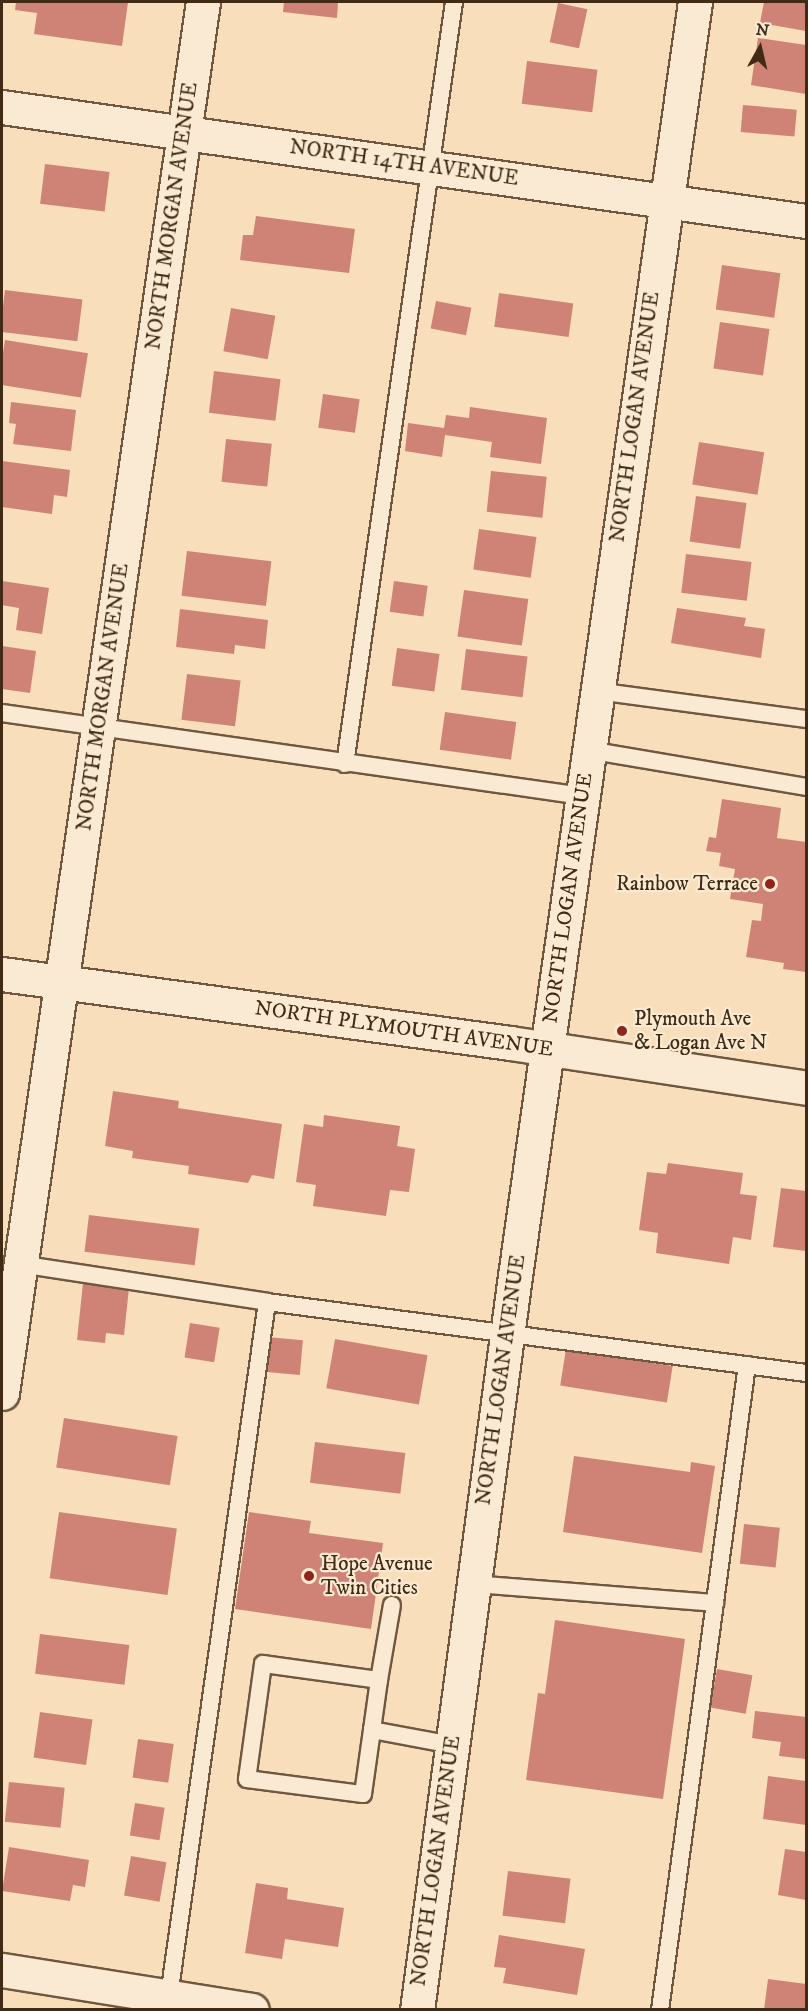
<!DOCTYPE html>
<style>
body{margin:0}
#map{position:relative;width:808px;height:2011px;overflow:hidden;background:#f8debb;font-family:"IM FELL DW Pica",serif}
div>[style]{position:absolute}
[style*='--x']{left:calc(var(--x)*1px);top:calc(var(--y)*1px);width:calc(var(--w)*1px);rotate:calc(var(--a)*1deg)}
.building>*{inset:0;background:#ce8376;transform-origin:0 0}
.roads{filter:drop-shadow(2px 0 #6f583e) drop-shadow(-2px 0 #6f583e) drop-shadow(0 2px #6f583e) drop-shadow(0 -2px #6f583e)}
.lane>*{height:16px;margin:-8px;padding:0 8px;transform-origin:8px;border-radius:8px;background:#faead3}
.street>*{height:33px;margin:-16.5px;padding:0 16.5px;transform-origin:16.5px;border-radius:16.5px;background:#faead3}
.secondary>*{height:33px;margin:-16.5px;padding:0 16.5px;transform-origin:16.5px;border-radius:16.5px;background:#faead3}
.dots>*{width:16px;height:16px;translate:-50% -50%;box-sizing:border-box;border:3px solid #faead3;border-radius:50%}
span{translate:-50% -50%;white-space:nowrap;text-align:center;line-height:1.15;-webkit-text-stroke:4.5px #faead3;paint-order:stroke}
.street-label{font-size:21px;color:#412b14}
.poi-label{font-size:21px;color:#412b14}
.right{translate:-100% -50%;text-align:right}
.left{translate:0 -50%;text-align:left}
.frame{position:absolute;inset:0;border:3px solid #412b14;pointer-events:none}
.north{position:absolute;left:730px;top:18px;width:60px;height:60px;-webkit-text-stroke:4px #faead3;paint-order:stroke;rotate:8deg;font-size:16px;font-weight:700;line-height:24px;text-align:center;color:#412b14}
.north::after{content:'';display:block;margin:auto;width:21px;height:27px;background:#412b14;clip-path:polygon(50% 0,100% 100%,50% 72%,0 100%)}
</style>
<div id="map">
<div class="building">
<i style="clip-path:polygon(16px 2px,128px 2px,122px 46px,34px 34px,37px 13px,15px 10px)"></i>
<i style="clip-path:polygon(284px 2px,338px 2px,337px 18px,283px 12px)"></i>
<i style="clip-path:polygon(764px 2px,806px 2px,806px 31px,760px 23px)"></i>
<i style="left:558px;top:3px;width:30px;height:40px;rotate:12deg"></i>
<i style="clip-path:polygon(758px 38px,806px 45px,806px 94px,751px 85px)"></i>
<i style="left:527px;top:61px;width:71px;height:43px;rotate:7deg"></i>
<i style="left:743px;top:105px;width:54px;height:27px;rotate:5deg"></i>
<i style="left:45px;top:164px;width:65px;height:40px;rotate:7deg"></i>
<i style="clip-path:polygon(256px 216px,355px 229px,349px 273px,240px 260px,243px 235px,253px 235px)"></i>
<i style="left:722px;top:265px;width:59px;height:45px;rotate:8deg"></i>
<i style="left:5px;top:290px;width:78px;height:42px;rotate:7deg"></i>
<i style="left:499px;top:293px;width:75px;height:34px;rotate:8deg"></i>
<i style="left:436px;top:301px;width:36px;height:28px;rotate:11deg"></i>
<i style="left:231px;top:308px;width:45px;height:44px;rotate:10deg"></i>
<i style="left:720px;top:322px;width:50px;height:47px;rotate:8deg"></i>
<i style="left:5px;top:340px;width:84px;height:45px;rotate:9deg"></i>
<i style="left:214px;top:371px;width:67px;height:42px;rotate:7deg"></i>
<i style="left:323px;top:394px;width:37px;height:34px;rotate:8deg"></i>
<i style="clip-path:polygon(11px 402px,76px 410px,71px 451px,13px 444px,16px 424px,9px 423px)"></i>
<i style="clip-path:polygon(470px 407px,547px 418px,541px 464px,490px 457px,492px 442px,445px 435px,442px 457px,405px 451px,408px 423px,444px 428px,446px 415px,469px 418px)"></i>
<i style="left:226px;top:439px;width:46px;height:43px;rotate:6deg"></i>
<i style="left:699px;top:442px;width:66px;height:43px;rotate:9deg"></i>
<i style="clip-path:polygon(2px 461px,70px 470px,67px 497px,54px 495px,52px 514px,2px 507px)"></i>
<i style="left:491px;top:471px;width:56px;height:41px;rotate:6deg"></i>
<i style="left:696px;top:496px;width:51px;height:46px;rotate:8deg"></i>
<i style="left:479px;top:529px;width:58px;height:41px;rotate:8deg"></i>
<i style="left:187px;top:551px;width:85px;height:45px;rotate:7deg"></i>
<i style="left:686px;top:554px;width:66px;height:39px;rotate:7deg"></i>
<i style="clip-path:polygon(2px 581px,49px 588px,42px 634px,16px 630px,19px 608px,2px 605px)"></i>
<i style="left:394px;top:581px;width:34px;height:31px;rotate:8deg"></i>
<i style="left:464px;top:590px;width:65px;height:47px;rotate:8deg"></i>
<i style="clip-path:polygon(677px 608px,746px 618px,744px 626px,765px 629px,761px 658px,671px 643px)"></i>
<i style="clip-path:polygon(180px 609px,268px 620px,265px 649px,235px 645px,234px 654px,176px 647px)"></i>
<i style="clip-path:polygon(2px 646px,36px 651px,30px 693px,2px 689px)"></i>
<i style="left:397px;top:648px;width:43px;height:38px;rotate:8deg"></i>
<i style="left:466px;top:649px;width:62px;height:41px;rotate:7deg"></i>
<i style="left:187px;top:674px;width:54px;height:46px;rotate:7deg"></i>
<i style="left:445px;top:712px;width:72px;height:38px;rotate:8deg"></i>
<i style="clip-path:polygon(722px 799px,781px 808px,777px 838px,806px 842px,806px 972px,783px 969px,784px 963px,746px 957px,752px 920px,761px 921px,763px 904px,730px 899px,735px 869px,719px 866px,721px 853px,706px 851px,709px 837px,716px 838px)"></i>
<i style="clip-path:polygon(113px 1091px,179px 1101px,178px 1108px,282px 1124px,274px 1179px,252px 1175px,248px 1183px,188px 1174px,189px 1166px,132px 1158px,133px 1151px,105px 1146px)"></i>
<i style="clip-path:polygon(324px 1115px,400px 1126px,397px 1146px,415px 1149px,409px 1192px,390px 1190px,386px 1216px,313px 1206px,316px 1185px,296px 1182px,304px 1124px,323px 1127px)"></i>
<i style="clip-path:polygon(668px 1163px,743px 1173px,740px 1194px,757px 1196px,751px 1240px,733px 1237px,729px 1264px,656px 1253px,658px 1233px,639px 1230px,647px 1172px,666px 1174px)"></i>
<i style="clip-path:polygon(781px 1188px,806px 1191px,806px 1251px,773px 1247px)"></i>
<i style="left:89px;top:1215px;width:111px;height:37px;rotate:7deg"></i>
<i style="clip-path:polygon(83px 1283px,129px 1288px,124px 1335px,106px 1333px,105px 1343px,77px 1340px)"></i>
<i style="left:190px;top:1323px;width:30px;height:35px;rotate:9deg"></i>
<i style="left:267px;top:1337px;width:36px;height:35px;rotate:5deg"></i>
<i style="left:335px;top:1339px;width:94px;height:50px;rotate:10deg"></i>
<i style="left:566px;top:1349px;width:108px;height:37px;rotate:9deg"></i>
<i style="left:64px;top:1418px;width:115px;height:50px;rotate:9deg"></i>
<i style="left:315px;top:1442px;width:91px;height:41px;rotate:7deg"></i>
<i style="clip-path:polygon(574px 1456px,690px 1472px,691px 1462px,715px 1466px,702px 1553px,563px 1532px)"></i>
<i style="left:59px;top:1512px;width:119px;height:67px;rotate:8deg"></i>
<i style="clip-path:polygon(249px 1512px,311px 1521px,309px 1533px,383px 1543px,371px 1629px,235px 1609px)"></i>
<i style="left:744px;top:1524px;width:36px;height:40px;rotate:6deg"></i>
<i style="clip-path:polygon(555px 1620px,685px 1639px,663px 1799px,526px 1780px,538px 1693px,545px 1694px)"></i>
<i style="left:40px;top:1634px;width:90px;height:40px;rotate:7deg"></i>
<i style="left:717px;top:1669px;width:36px;height:39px;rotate:10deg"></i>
<i style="clip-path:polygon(755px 1711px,806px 1717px,806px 1759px,779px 1756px,781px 1742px,752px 1738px)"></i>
<i style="left:40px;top:1712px;width:53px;height:46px;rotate:8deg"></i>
<i style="left:138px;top:1739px;width:36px;height:39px;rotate:8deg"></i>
<i style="clip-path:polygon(768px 1776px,806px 1781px,806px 1825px,763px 1819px)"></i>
<i style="left:9px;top:1782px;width:56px;height:40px;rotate:6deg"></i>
<i style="left:135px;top:1803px;width:30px;height:33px;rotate:9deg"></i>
<i style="clip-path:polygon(9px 1847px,89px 1860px,85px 1887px,73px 1885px,70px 1901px,2px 1891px)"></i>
<i style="clip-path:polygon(785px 1849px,806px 1852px,806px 1900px,778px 1895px)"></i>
<i style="left:131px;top:1856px;width:36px;height:40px;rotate:10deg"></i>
<i style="left:508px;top:1871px;width:63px;height:45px;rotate:7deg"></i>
<i style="clip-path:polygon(256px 1883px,288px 1888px,287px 1899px,344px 1908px,338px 1947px,285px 1939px,282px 1959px,245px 1953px)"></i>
<i style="clip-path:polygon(499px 1935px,585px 1949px,577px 1995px,503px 1983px,506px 1968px,494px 1967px)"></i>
<i style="clip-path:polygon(768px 1979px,806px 1984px,806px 2010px,764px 2010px)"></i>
</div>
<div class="roads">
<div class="lane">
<i style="--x:596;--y:691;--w:212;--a:7.6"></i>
<i style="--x:2;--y:713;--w:586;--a:8.14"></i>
<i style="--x:588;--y:750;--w:221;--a:9.6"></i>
<i style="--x:345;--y:764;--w:770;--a:-81.86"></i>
<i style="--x:20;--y:1264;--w:250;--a:8.7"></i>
<i style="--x:267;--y:1302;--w:544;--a:7.5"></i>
<i style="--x:474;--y:1584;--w:242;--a:4.5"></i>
<i style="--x:379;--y:1680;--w:76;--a:-80.2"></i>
<i style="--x:372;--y:1730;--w:50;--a:-82"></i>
<i style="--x:379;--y:1680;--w:117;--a:-172.1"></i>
<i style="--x:263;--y:1664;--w:116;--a:97.9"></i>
<i style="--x:247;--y:1779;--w:117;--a:7.4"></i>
<i style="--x:363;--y:1794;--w:65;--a:-82"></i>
<i style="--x:372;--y:1730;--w:81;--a:10.6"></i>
<i style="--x:168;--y:2003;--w:708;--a:-81.96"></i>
<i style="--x:660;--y:2010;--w:651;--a:-82.32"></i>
</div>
<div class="street">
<i style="--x:2;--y:107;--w:812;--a:8.07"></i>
<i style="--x:2;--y:1393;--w:1405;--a:-81.78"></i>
<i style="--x:2;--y:1970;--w:253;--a:9.1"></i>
<i style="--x:417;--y:2010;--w:741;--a:-82.4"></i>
<i style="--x:515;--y:1276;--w:1287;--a:-81.96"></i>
</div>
<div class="secondary">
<i style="--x:2;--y:974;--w:513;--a:7.73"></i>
<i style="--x:510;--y:1043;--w:299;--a:8.6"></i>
</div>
</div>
<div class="dots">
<i style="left:770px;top:884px;background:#8f2418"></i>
<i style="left:622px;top:1031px;background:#8f2418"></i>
<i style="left:309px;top:1576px;background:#8f2418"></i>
</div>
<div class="street-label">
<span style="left:404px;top:163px;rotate:8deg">NORTH 14TH AVENUE</span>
<span style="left:172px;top:216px;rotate:-82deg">NORTH MORGAN AVENUE</span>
<span style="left:635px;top:417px;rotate:-82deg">NORTH LOGAN AVENUE</span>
<span style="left:103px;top:697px;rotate:-82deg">NORTH MORGAN AVENUE</span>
<span style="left:568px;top:898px;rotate:-82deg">NORTH LOGAN AVENUE</span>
<span style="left:404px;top:1029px;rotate:8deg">NORTH PLYMOUTH AVENUE</span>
<span style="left:501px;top:1380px;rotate:-82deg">NORTH LOGAN AVENUE</span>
<span style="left:436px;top:1861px;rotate:-82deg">NORTH LOGAN AVENUE</span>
</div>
<div class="poi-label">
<span class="right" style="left:758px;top:884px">Rainbow Terrace</span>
<span class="left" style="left:634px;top:1031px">Plymouth Ave<br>&amp; Logan Ave N</span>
<span class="left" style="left:321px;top:1576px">Hope Avenue<br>Twin Cities</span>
</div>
<div class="frame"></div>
<div class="north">N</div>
</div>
